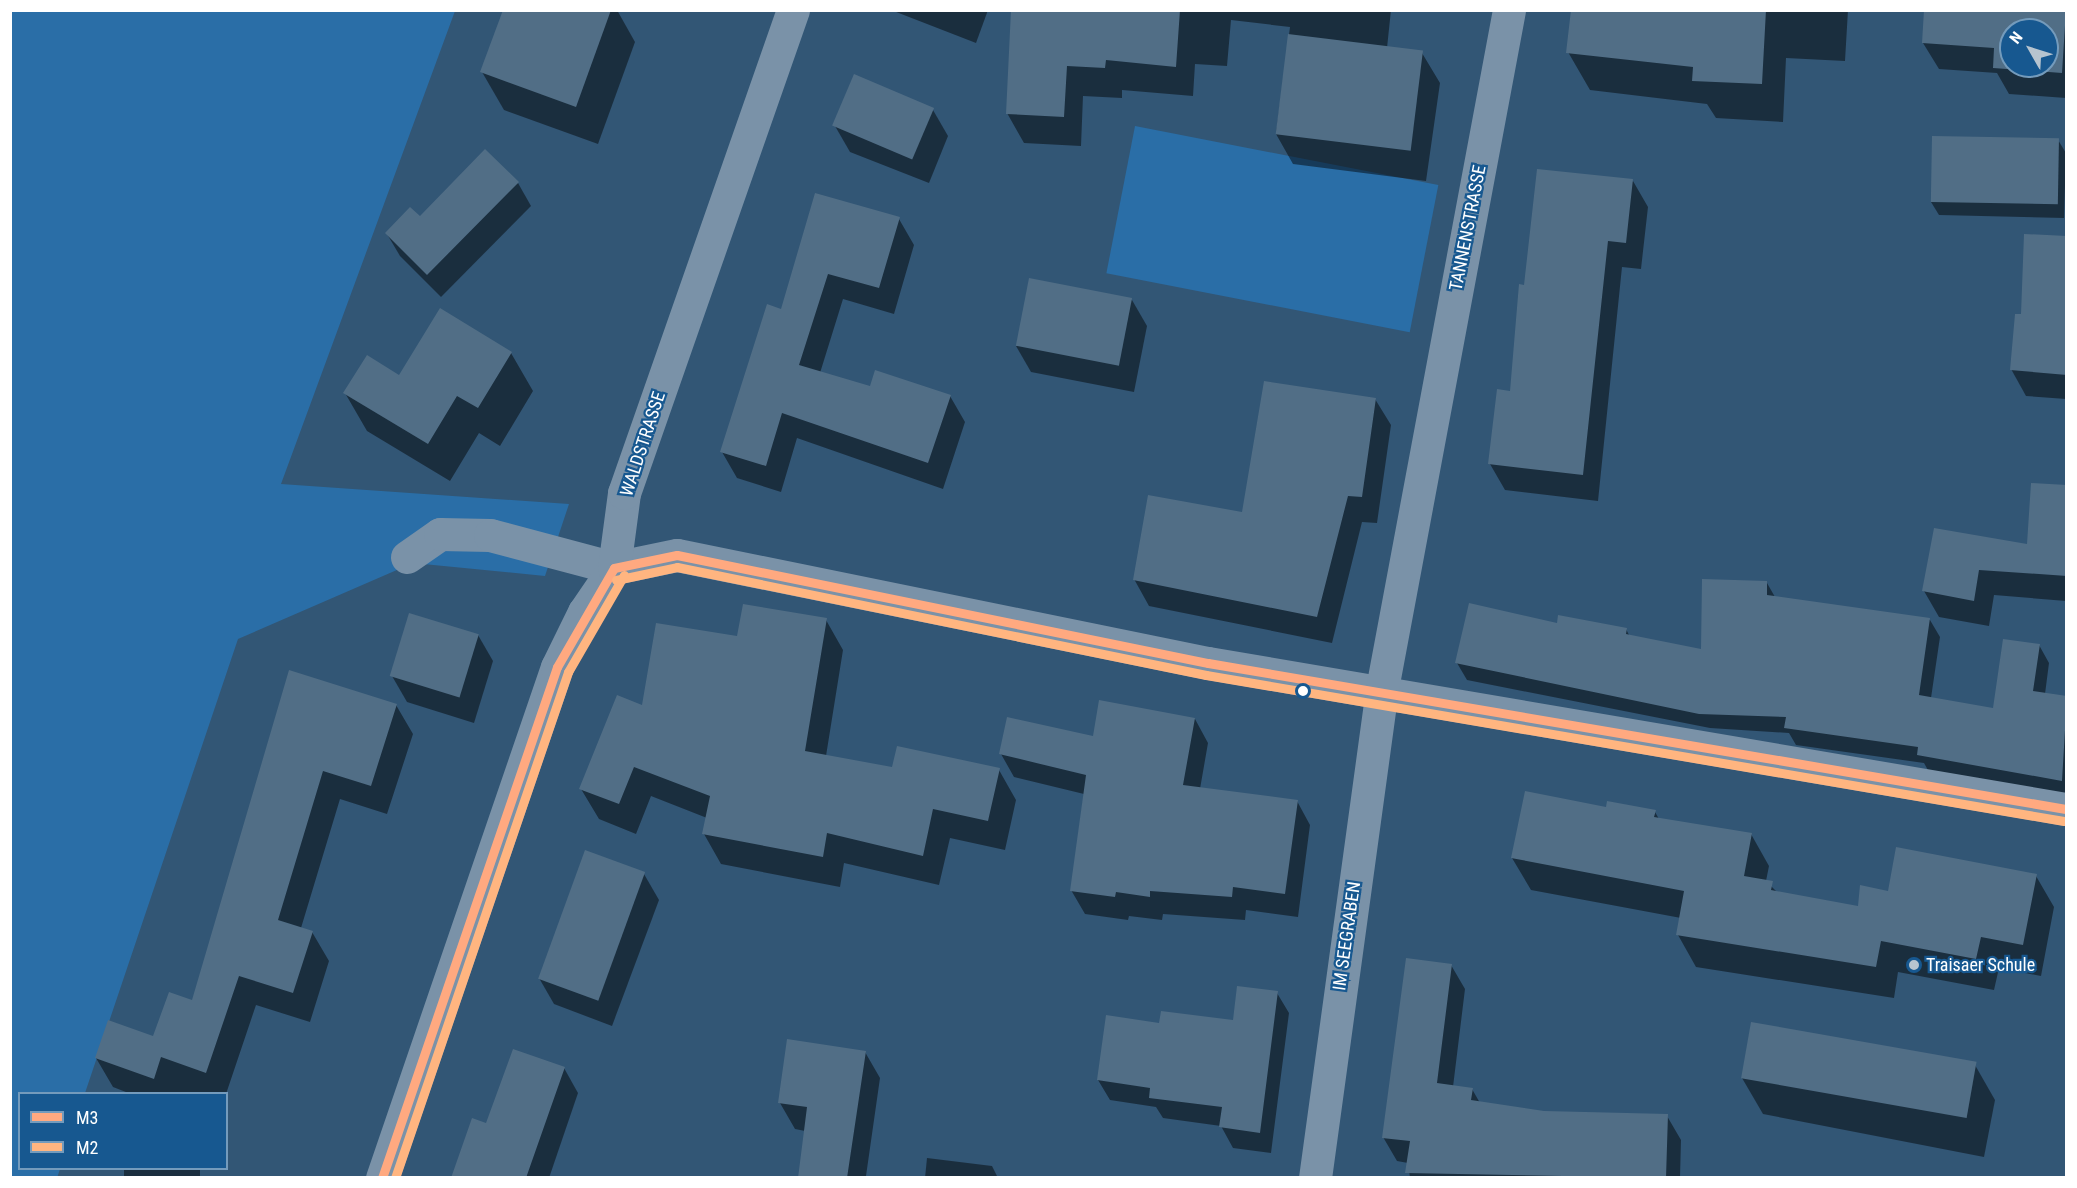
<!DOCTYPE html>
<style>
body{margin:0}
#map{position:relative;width:2077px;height:1188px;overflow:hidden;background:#325675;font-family:"Roboto Condensed",sans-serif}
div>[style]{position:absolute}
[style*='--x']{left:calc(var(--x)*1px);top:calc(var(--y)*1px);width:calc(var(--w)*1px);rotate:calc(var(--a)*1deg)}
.green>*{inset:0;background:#2a6ea7;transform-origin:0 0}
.shadow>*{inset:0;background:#0007;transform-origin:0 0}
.building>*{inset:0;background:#516e86;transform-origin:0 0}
.minor>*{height:33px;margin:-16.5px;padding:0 16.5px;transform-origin:16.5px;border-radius:16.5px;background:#7a92a8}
.bus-1>*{height:9px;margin:-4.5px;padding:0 4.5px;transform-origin:4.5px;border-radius:4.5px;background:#ffa980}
.bus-2>*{height:9px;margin:-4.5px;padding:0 4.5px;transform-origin:4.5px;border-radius:4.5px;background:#ffb580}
.dots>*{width:16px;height:16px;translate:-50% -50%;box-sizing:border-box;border:3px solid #175890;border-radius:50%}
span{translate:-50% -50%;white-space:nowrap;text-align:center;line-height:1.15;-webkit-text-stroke:4.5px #175890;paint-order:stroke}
.street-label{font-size:18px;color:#fff}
.poi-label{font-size:18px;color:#fff}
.left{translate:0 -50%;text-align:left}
.frame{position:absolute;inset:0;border:12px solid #fff;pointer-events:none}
.legend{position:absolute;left:18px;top:1092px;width:210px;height:78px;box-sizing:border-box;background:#175890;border:2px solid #749bbc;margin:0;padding:8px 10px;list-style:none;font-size:18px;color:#fff}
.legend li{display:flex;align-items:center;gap:12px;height:30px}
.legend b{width:30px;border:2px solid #749bbc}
.north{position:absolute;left:1999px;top:18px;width:60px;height:60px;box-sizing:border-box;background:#175890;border:2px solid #749bbc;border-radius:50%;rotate:309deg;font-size:16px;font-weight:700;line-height:24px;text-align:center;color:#fff}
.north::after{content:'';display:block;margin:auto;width:21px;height:27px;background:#b7c4cf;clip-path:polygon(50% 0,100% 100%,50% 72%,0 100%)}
</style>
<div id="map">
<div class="green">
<i style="clip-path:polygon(10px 11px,455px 11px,281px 484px,569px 504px,545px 576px,413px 563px,238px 639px,85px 1093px,20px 1094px,20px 1168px,60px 1169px,57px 1178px,10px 1177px)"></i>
<i style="left:1135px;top:126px;width:309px;height:150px;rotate:11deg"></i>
</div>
<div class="shadow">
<i style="clip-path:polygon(504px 10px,617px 10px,635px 42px,598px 144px,504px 110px,482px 72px)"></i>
<i style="clip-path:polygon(891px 10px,988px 10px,976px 43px)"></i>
<i style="clip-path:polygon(1012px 10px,1391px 10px,1387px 48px,1422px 53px,1440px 83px,1426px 181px,1293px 164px,1276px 134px,1290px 27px,1231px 20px,1227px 66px,1195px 64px,1193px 96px,1122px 90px,1122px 98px,1083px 96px,1081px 146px,1024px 143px,1007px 113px)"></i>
<i style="clip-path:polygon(1573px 10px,1848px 10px,1845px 61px,1786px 58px,1783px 122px,1716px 118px,1707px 104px,1590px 90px,1568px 52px)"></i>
<i style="clip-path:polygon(evenodd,1926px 10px,2066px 10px,2066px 98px,2009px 94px,1997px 73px,1939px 69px,1923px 43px,1926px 10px,2011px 30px,2047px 30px,2047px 66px,2011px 66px,2011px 30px)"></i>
<i style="clip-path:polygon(933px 110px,948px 136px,929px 183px,850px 152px,835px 126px)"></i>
<i style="clip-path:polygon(2058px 140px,2066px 153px,2064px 218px,1939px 215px,1931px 202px)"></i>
<i style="clip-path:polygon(1633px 181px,1648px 207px,1641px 269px,1622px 267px,1598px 501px,1505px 490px,1490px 464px,1512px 392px,1526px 286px)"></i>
<i style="clip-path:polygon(518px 183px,531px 206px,441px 297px,400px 256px,387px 234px)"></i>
<i style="clip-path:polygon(816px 195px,899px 219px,914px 245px,894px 314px,843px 299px,820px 373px,871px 388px,950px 396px,965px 422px,943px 489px,797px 438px,781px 492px,737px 478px,722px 452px,782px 310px)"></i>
<i style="clip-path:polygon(2066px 237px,2066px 399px,2026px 396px,2011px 369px,2023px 316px)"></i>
<i style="clip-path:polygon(1132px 300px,1147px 326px,1134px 392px,1031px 372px,1016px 346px)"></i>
<i style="clip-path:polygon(511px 353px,533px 391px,500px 446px,479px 433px,450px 481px,367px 431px,345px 393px)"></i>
<i style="clip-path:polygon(1375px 399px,1391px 425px,1377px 523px,1362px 522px,1332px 643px,1149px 606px,1134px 579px,1244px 514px)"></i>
<i style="clip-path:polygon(2066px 487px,2066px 601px,1994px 595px,1989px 626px,1939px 617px,1924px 591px,2028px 546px)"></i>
<i style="clip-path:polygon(1767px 583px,1775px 597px,1930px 620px,1940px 637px,1931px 698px,1994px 710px,2039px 645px,2049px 663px,2045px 694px,2066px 698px,2066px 797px,1929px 772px,1924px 763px,1796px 745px,1789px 733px,1710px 728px,1467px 680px,1457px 663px,1558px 625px,1626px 629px,1630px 637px,1702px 650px)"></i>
<i style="clip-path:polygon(826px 620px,843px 650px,826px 756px,893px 769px,999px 770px,1016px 800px,1005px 850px,950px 838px,939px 885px,844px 863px,840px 887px,721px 864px,704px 834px,707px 818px,651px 796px,636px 834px,599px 819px,581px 789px,643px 708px,739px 638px)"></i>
<i style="clip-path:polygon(478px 635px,493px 661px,474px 723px,407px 702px,392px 676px)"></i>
<i style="clip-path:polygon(290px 672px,396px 705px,413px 734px,387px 814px,340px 799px,301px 928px,312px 932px,329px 961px,310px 1022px,256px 1005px,226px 1094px,131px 1094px,113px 1087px,96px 1058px,154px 1038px,193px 1002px)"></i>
<i style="clip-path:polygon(1195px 719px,1208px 743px,1200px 789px,1297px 801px,1310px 825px,1298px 917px,1246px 910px,1245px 920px,1163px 914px,1162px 920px,1129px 916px,1128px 920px,1085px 914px,1071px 890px,1084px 794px,1014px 777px,1001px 754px)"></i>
<i style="clip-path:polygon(1607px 809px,1655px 812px,1659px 819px,1751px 834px,1769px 866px,1766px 881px,1778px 893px,1859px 908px,1889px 892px,2036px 876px,2054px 907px,2041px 976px,1999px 968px,1994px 990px,1898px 972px,1894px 998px,1696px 967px,1678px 935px,1681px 918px,1531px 890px,1512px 858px)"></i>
<i style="clip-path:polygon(644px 874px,659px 900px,612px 1026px,554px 1004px,539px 978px)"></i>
<i style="clip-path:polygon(1451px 965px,1465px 989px,1453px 1087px,1472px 1089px,1480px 1103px,1544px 1112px,1667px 1116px,1681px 1140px,1680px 1178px,1410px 1178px,1408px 1163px,1397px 1161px,1383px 1137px)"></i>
<i style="clip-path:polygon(1277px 993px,1289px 1013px,1271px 1153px,1233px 1148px,1221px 1126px,1163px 1118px,1156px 1107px,1110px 1100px,1098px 1080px,1161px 1024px,1234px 1022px)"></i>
<i style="clip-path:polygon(865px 1052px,880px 1078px,866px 1176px,876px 1178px,799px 1178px,805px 1131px,795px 1129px,780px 1103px)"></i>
<i style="clip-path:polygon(1975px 1065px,1995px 1100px,1984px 1157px,1763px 1114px,1742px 1078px)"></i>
<i style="clip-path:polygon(564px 1068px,578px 1093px,549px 1178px,453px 1178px,487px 1125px)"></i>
<i style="clip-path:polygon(927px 1158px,992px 1166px,998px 1178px,925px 1178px)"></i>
<i style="left:124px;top:1168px;width:76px;height:10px"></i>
</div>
<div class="building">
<i style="clip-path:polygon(503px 10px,611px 10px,576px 107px,480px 72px)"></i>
<i style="clip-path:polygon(1011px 10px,1180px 10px,1176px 67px,1106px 60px,1105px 68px,1067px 66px,1064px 117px,1006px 114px)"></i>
<i style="clip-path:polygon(1571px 10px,1766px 10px,1762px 84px,1692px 81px,1693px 67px,1566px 53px)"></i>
<i style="clip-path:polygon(evenodd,1924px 10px,2066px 10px,2062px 73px,1993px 68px,1994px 48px,1922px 43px,1924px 10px,2011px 30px,2047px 30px,2047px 66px,2011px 66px,2011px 30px)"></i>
<i style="left:1288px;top:34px;width:136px;height:101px;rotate:7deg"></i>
<i style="left:854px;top:74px;width:87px;height:56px;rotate:23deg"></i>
<i style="left:1932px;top:136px;width:127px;height:66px;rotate:1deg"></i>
<i style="clip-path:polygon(485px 149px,519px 182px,427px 275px,385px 233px,410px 207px,420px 216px)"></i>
<i style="clip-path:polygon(1537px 169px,1633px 179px,1626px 243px,1608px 241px,1583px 475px,1488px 464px,1497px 389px,1510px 391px,1519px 284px,1524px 285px)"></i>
<i style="clip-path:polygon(815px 193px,900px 217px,879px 288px,828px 274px,799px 365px,870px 386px,875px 370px,951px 395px,928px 463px,782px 413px,766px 466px,720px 452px,767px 304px,781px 309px)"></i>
<i style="clip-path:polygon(2024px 234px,2067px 236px,2067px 375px,2010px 370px,2015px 314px,2021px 314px)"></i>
<i style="left:1029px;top:278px;width:105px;height:69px;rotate:11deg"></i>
<i style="clip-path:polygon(440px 308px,512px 352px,478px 408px,457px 396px,428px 444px,343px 393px,367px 355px,399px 375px)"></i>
<i style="clip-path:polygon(1264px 381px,1376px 398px,1362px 497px,1348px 496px,1317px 617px,1133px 580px,1148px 495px,1242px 512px)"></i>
<i style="clip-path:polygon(2031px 483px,2067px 485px,2067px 576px,1979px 570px,1974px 601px,1922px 591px,1934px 528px,2027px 544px)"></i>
<i style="clip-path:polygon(1702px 579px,1767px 581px,1767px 595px,1930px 618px,1919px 695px,1993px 708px,2003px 639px,2040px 644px,2033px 691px,2067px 696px,2062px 781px,1917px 755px,1918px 747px,1784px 728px,1786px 717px,1699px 714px,1455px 663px,1469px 603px,1557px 623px,1558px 615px,1627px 628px,1626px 634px,1701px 649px)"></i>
<i style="clip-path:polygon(743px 604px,827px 618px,805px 751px,892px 767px,897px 746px,1000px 768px,988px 821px,933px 809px,923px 856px,827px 833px,823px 857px,702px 834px,710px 796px,634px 767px,619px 804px,579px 789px,617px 695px,642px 705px,656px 623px,737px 636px)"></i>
<i style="left:409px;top:613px;width:73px;height:66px;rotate:17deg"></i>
<i style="clip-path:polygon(289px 670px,397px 704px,371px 786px,323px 771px,278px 920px,313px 931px,293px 993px,239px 976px,206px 1073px,161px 1057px,154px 1079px,95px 1058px,108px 1020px,153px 1036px,169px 992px,192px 1000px)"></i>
<i style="clip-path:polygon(1099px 700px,1195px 718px,1183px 785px,1298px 800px,1285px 894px,1233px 887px,1232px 897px,1150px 891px,1150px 897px,1116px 892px,1115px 897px,1070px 891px,1086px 775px,999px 754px,1007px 717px,1093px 736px)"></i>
<i style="clip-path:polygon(1525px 791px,1606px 807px,1607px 801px,1656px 810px,1654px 817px,1752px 833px,1744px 876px,1773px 881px,1771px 890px,1858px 906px,1860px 885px,1888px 891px,1896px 847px,2037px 874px,2023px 945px,1981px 937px,1976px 959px,1881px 941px,1876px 967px,1676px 935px,1684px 891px,1511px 858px)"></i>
<i style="left:585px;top:850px;width:64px;height:137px;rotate:20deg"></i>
<i style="clip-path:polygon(1406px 958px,1452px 964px,1437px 1083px,1473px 1088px,1471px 1100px,1544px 1111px,1668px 1114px,1666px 1178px,1405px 1173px,1410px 1141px,1382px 1138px)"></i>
<i style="clip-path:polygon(1237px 986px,1278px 991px,1260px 1133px,1219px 1127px,1222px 1107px,1149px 1098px,1150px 1088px,1097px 1080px,1106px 1015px,1159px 1023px,1161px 1011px,1233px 1020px)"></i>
<i style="left:1751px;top:1022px;width:229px;height:57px;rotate:10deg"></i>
<i style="clip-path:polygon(787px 1039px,866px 1051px,847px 1178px,798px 1178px,807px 1107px,778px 1103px)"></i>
<i style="clip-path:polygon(513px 1049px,565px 1067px,526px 1178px,451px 1178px,472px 1118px,486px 1123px)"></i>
</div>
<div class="minor">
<i style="--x:407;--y:557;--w:40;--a:-34.9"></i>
<i style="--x:440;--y:534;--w:50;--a:1.1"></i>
<i style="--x:490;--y:535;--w:128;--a:14.9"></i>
<i style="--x:614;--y:568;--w:64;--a:-11.7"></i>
<i style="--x:677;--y:555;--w:542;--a:11.5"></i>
<i style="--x:1208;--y:663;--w:870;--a:9.66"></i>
<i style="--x:382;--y:1178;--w:540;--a:-71.1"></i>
<i style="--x:557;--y:667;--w:61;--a:-63.9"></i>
<i style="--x:584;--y:612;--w:53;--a:-55.7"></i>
<i style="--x:614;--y:568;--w:76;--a:-82.4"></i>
<i style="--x:624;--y:493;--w:512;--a:-70.72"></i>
<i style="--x:1315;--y:1178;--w:488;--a:-82.2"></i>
<i style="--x:1381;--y:694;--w:696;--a:-79.4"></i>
</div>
<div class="bus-1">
<i style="--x:614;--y:568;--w:64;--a:-11.7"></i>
<i style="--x:677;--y:555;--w:542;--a:11.5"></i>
<i style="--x:1208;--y:663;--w:870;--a:9.66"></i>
<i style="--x:382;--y:1178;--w:540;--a:-71.1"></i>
<i style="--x:557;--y:667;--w:114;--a:-60.1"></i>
</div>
<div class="bus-2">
<i style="--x:616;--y:580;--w:62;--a:-12"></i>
<i style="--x:677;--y:567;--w:540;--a:11.54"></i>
<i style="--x:1206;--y:675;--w:870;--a:9.66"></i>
<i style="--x:395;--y:1178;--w:535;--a:-71.12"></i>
<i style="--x:568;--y:672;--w:112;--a:-60"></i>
</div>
<div class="dots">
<i style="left:1303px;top:691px;background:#fff"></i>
<i style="left:1914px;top:965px;background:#b7c4cf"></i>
</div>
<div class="street-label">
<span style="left:1468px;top:228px;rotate:-79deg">TANNENSTRASSE</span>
<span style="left:643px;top:444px;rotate:-72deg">WALDSTRASSE</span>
<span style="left:1347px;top:936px;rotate:-82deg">IM SEEGRABEN</span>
</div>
<div class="poi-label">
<span class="left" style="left:1926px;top:965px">Traisaer Schule</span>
</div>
<div class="frame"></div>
<ul class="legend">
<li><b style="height:8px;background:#ffa980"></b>M3</li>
<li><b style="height:8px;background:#ffb580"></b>M2</li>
</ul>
<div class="north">N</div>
</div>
